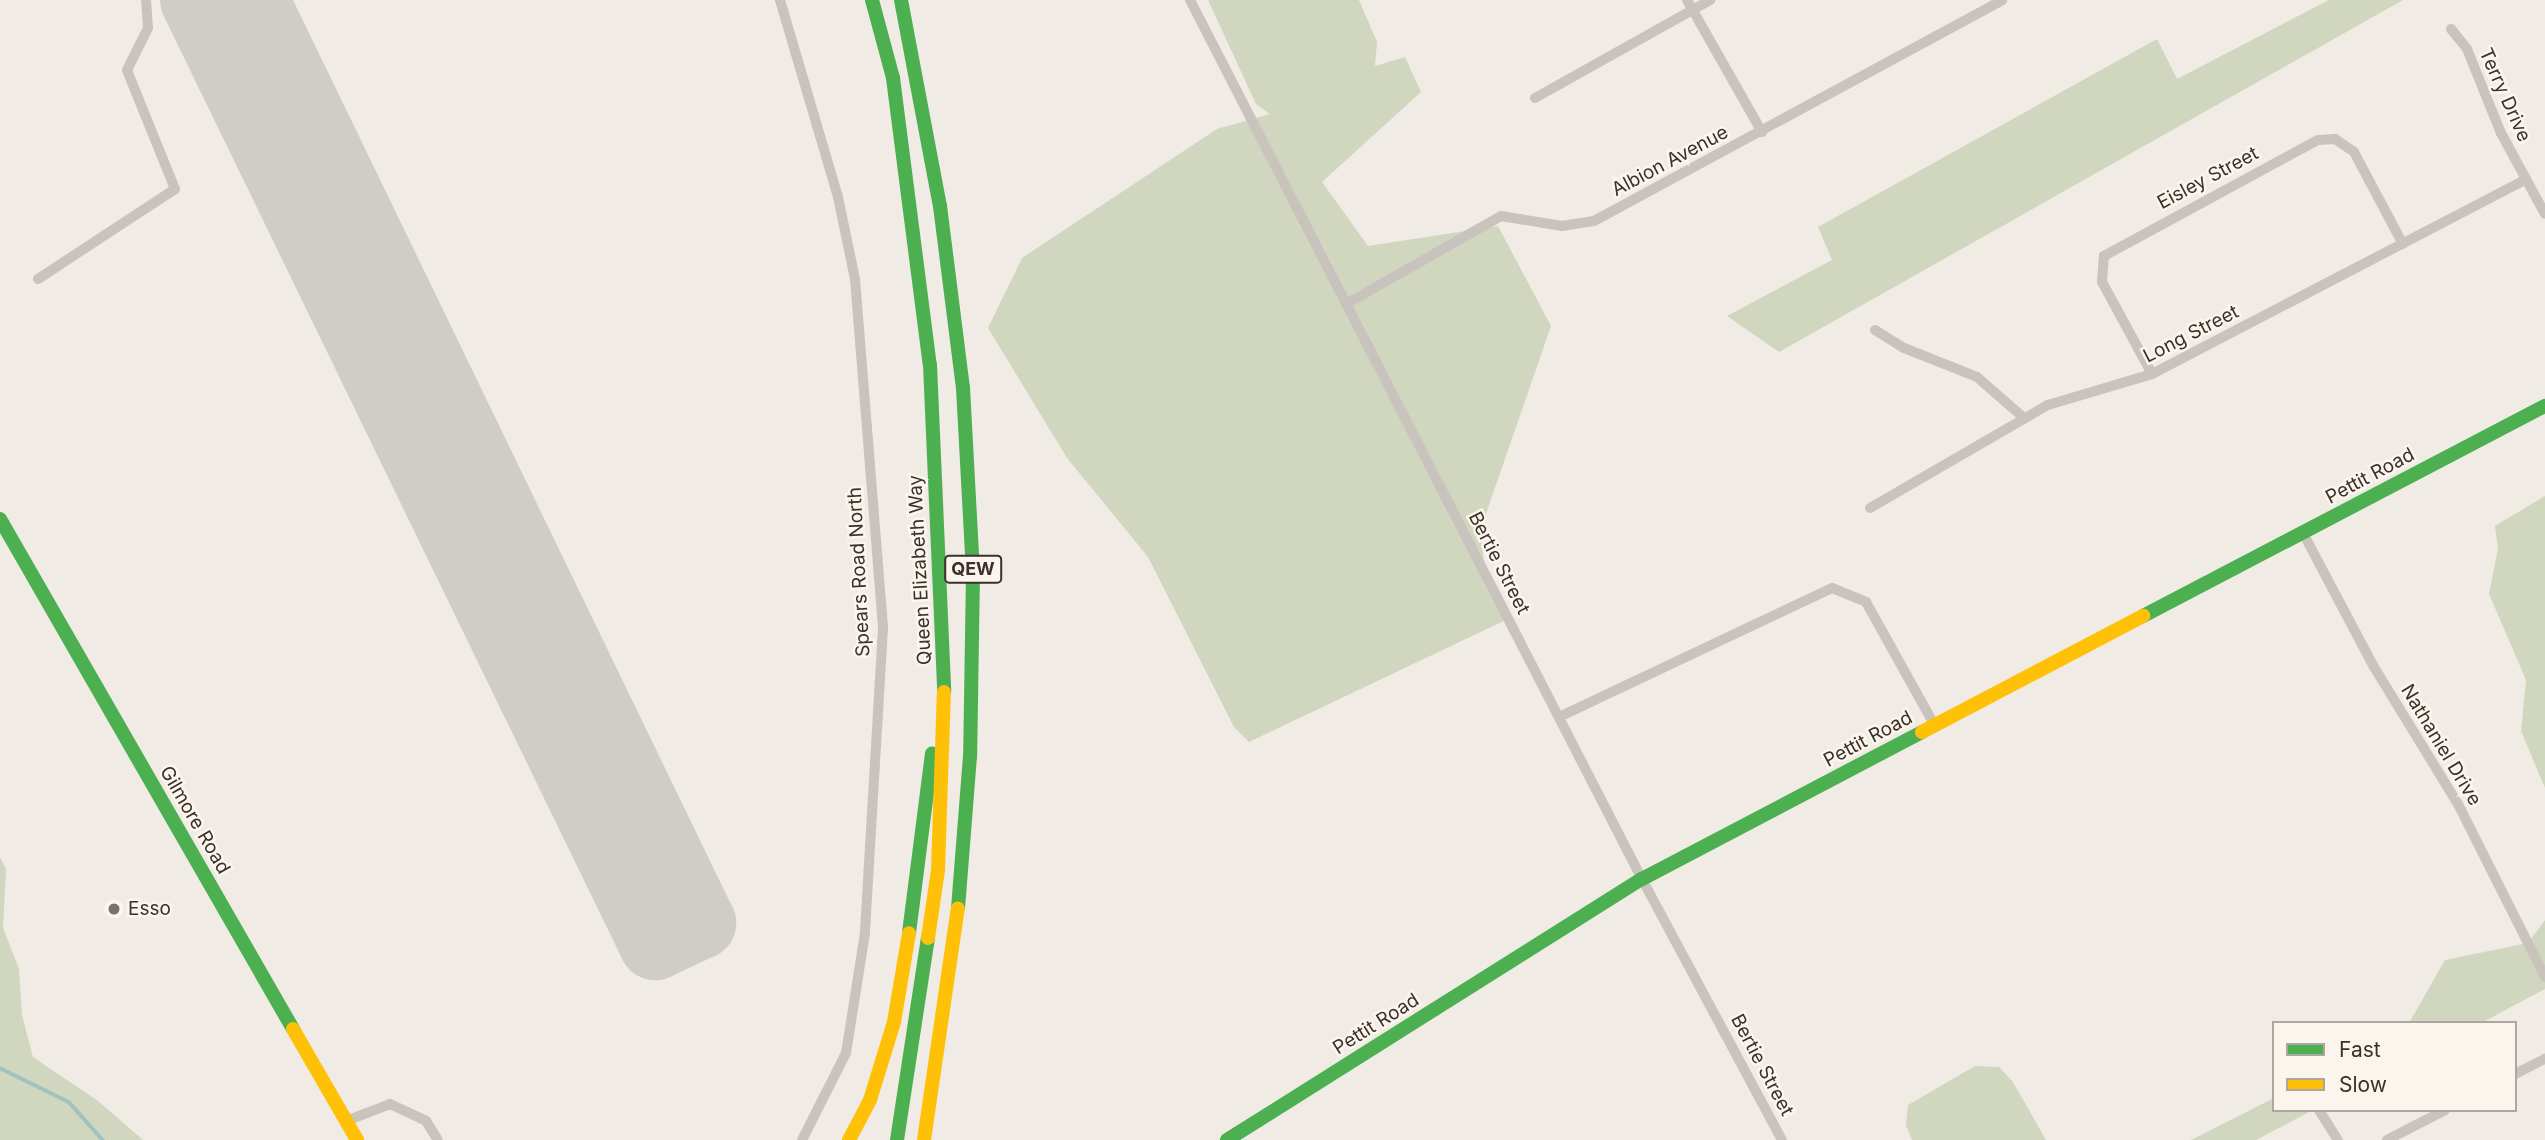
<!DOCTYPE html>
<style>
body{margin:0}
#map{position:relative;width:2545px;height:1140px;overflow:hidden;background:#f0ebe5;font-family:Inter,sans-serif}
div>[style]{position:absolute}
[style*='--x']{left:calc(var(--x)*1px);top:calc(var(--y)*1px);width:calc(var(--w)*1px);rotate:calc(var(--a)*1deg)}
.green>*{inset:0;background:#d1d6bf}
.stream>*{height:3.5px;margin:-1.75px;padding:0 1.75px;transform-origin:1.75px;border-radius:1.75px;background:#a1c2c1}
.runway>*{height:72px;margin:-36px;padding:0 36px;transform-origin:36px;border-radius:36px;background:#d0ccc6}
.street>*{height:10px;margin:-5px;padding:0 5px;transform-origin:5px;border-radius:5px;background:#c9c3be}
.fast>*{height:14px;margin:-7px;padding:0 7px;transform-origin:7px;border-radius:7px;background:#4caf50}
.slow>*{height:14px;margin:-7px;padding:0 7px;transform-origin:7px;border-radius:7px;background:#ffc107}
.dots>*{width:19px;height:19px;translate:-50% -50%;box-sizing:border-box;border:4px solid #fbf5ee;border-radius:50%}
span{translate:-50% -50%;white-space:nowrap;text-align:center;line-height:1.15;-webkit-text-stroke:5px #fbf5ee;paint-order:stroke}
.shield-label span{padding:2px 5px;background:#fbf5ee;border:2px solid;border-radius:5px;-webkit-text-stroke-width:0}
.shield-label{font-size:18px;color:#3b302b;font-weight:700}
.street-label{font-size:19px;color:#3b302b}
.poi-label{font-size:19px;color:#3b302b}
.left{translate:0 -50%;text-align:left}
.legend{position:absolute;left:2272px;top:1021px;width:245px;height:91px;box-sizing:border-box;background:#fbf5ee;border:2px solid #aea6a0;margin:0;padding:9px 12px;list-style:none;font-size:21px;color:#3b302b}
.legend li{display:flex;align-items:center;gap:14px;height:35px}
.legend b{width:35px;border:2px solid #aea6a0}
</style>
<div id="map">
<div class="green">
<i style="clip-path:polygon(1208px 0,1359px 0,1377px 42px,1375px 66px,1405px 57px,1421px 92px,1322px 182px,1368px 246px,1498px 226px,1551px 326px,1481px 528px,1484px 566px,1510px 618px,1249px 742px,1234px 727px,1148px 557px,1067px 458px,988px 328px,1022px 258px,1217px 129px,1270px 114px,1256px 104px)"></i>
<i style="clip-path:polygon(2329px 0,2403px 0,1779px 352px,1727px 316px,1832px 260px,1818px 227px,2157px 39px,2177px 79px)"></i>
<i style="clip-path:polygon(2545px 496px,2545px 788px,2521px 731px,2526px 680px,2489px 594px,2498px 549px,2495px 526px)"></i>
<i style="clip-path:polygon(0 857px,6px 869px,3px 928px,19px 969px,22px 1015px,33px 1057px,98px 1101px,143px 1140px,0 1140px)"></i>
<i style="clip-path:polygon(2545px 920px,2545px 989px,2481px 1023px,2409px 1023px,2445px 960px,2528px 943px)"></i>
<i style="clip-path:polygon(1975px 1066px,1999px 1067px,2013px 1082px,2046px 1140px,1912px 1140px,1906px 1125px,1908px 1105px)"></i>
<i style="clip-path:polygon(2274px 1098px,2274px 1110px,2313px 1110px,2256px 1140px,2191px 1140px)"></i>
</div>
<div class="stream">
<i style="--x:0;--y:1068;--w:77;--a:26.2"></i>
<i style="--x:69;--y:1102;--w:51;--a:48.2"></i>
</div>
<div class="runway">
<i style="--x:196;--y:0;--w:1050;--a:64.07"></i>
<i style="--x:655;--y:944;--w:50;--a:-25"></i>
<i style="--x:700;--y:923;--w:1026;--a:-115.84"></i>
</div>
<div class="street">
<i style="--x:780;--y:0;--w:205;--a:73.6"></i>
<i style="--x:838;--y:197;--w:84;--a:78.3"></i>
<i style="--x:855;--y:279;--w:350;--a:85.4"></i>
<i style="--x:883;--y:628;--w:306;--a:93.4"></i>
<i style="--x:865;--y:933;--w:121;--a:99"></i>
<i style="--x:846;--y:1053;--w:97;--a:116.8"></i>
<i style="--x:1190;--y:0;--w:988;--a:62.79"></i>
<i style="--x:1642;--y:879;--w:296;--a:61.8"></i>
<i style="--x:1687;--y:0;--w:152;--a:60.4"></i>
<i style="--x:2451;--y:29;--w:26;--a:51"></i>
<i style="--x:2467;--y:49;--w:91;--a:68"></i>
<i style="--x:2501;--y:133;--w:92;--a:61.5"></i>
<i style="--x:1535;--y:98;--w:201;--a:-29.2"></i>
<i style="--x:38;--y:279;--w:164;--a:-33.3"></i>
<i style="--x:175;--y:189;--w:128;--a:-112"></i>
<i style="--x:127;--y:70;--w:47;--a:-63.4"></i>
<i style="--x:148;--y:28;--w:28;--a:-94"></i>
<i style="--x:1346;--y:304;--w:178;--a:-29.6"></i>
<i style="--x:1501;--y:216;--w:62;--a:9.3"></i>
<i style="--x:1562;--y:226;--w:32;--a:-9"></i>
<i style="--x:1594;--y:221;--w:464;--a:-28.4"></i>
<i style="--x:1875;--y:330;--w:34;--a:32"></i>
<i style="--x:1904;--y:348;--w:79;--a:21.7"></i>
<i style="--x:1977;--y:377;--w:62;--a:41.1"></i>
<i style="--x:2152;--y:374;--w:105;--a:-118.5"></i>
<i style="--x:2102;--y:282;--w:26;--a:-86"></i>
<i style="--x:2104;--y:256;--w:243;--a:-28.5"></i>
<i style="--x:2318;--y:140;--w:17;--a:-3"></i>
<i style="--x:2335;--y:139;--w:23;--a:34"></i>
<i style="--x:2354;--y:152;--w:104;--a:62"></i>
<i style="--x:1870;--y:508;--w:206;--a:-30.1"></i>
<i style="--x:2048;--y:405;--w:109;--a:-16.6"></i>
<i style="--x:2152;--y:374;--w:420;--a:-27.5"></i>
<i style="--x:2303;--y:533;--w:152;--a:62.1"></i>
<i style="--x:2374;--y:667;--w:161;--a:58.5"></i>
<i style="--x:2458;--y:804;--w:194;--a:63.3"></i>
<i style="--x:1559;--y:717;--w:302;--a:-25.3"></i>
<i style="--x:1832;--y:588;--w:37;--a:22"></i>
<i style="--x:1866;--y:602;--w:142;--a:60.9"></i>
<i style="--x:2515;--y:1074;--w:34;--a:-27"></i>
<i style="--x:2319;--y:1110;--w:36;--a:58"></i>
<i style="--x:346;--y:1121;--w:47;--a:-21.1"></i>
<i style="--x:390;--y:1104;--w:40;--a:25"></i>
<i style="--x:426;--y:1121;--w:22;--a:58"></i>
<i style="--x:2387;--y:1140;--w:65;--a:-27.3"></i>
</div>
<div class="fast">
<i style="--x:872;--y:0;--w:81;--a:74.9"></i>
<i style="--x:893;--y:78;--w:289;--a:82.7"></i>
<i style="--x:930;--y:365;--w:327;--a:87.5"></i>
<i style="--x:901;--y:0;--w:210;--a:79.3"></i>
<i style="--x:940;--y:206;--w:183;--a:82.8"></i>
<i style="--x:963;--y:388;--w:185;--a:86.9"></i>
<i style="--x:973;--y:573;--w:183;--a:90.9"></i>
<i style="--x:970;--y:756;--w:152;--a:94.5"></i>
<i style="--x:0;--y:519;--w:588;--a:60.12"></i>
<i style="--x:2143;--y:616;--w:454;--a:-27.6"></i>
<i style="--x:909;--y:933;--w:181;--a:-82.7"></i>
<i style="--x:897;--y:1140;--w:204;--a:-81.3"></i>
<i style="--x:1227;--y:1140;--w:490;--a:-32.2"></i>
<i style="--x:1642;--y:879;--w:316;--a:-27.7"></i>
</div>
<div class="slow">
<i style="--x:1922;--y:732;--w:250;--a:-27.7"></i>
<i style="--x:928;--y:938;--w:69;--a:-81.6"></i>
<i style="--x:938;--y:870;--w:178;--a:-88.1"></i>
<i style="--x:293;--y:1029;--w:128;--a:60"></i>
<i style="--x:849;--y:1140;--w:45;--a:-62.3"></i>
<i style="--x:870;--y:1100;--w:82;--a:-72.9"></i>
<i style="--x:894;--y:1022;--w:90;--a:-80.4"></i>
<i style="--x:924;--y:1140;--w:234;--a:-81.7"></i>
</div>
<div class="dots">
<i style="left:114px;top:909px;background:#7a716c"></i>
</div>
<div class="shield-label">
<span style="left:973px;top:569px">QEW</span>
</div>
<div class="street-label">
<span style="left:2505px;top:95px;rotate:66deg">Terry Drive</span>
<span style="left:1670px;top:161px;rotate:-28deg">Albion Avenue</span>
<span style="left:2208px;top:178px;rotate:-28deg">Eisley Street</span>
<span style="left:2191px;top:334px;rotate:-27deg">Long Street</span>
<span style="left:2370px;top:476px;rotate:-28deg">Pettit Road</span>
<span style="left:1499px;top:563px;rotate:63deg">Bertie Street</span>
<span style="left:920px;top:570px;rotate:-93deg">Queen Elizabeth Way</span>
<span style="left:859px;top:572px;rotate:-93deg">Spears Road North</span>
<span style="left:1868px;top:739px;rotate:-28deg">Pettit Road</span>
<span style="left:2441px;top:745px;rotate:59deg">Nathaniel Drive</span>
<span style="left:195px;top:820px;rotate:60deg">Gilmore Road</span>
<span style="left:1376px;top:1024px;rotate:-32deg">Pettit Road</span>
<span style="left:1762px;top:1065px;rotate:62deg">Bertie Street</span>
</div>
<div class="poi-label">
<span class="left" style="left:128px;top:909px">Esso</span>
</div>
<ul class="legend">
<li><b style="height:9px;background:#4caf50"></b>Fast</li>
<li><b style="height:9px;background:#ffc107"></b>Slow</li>
</ul>
</div>
